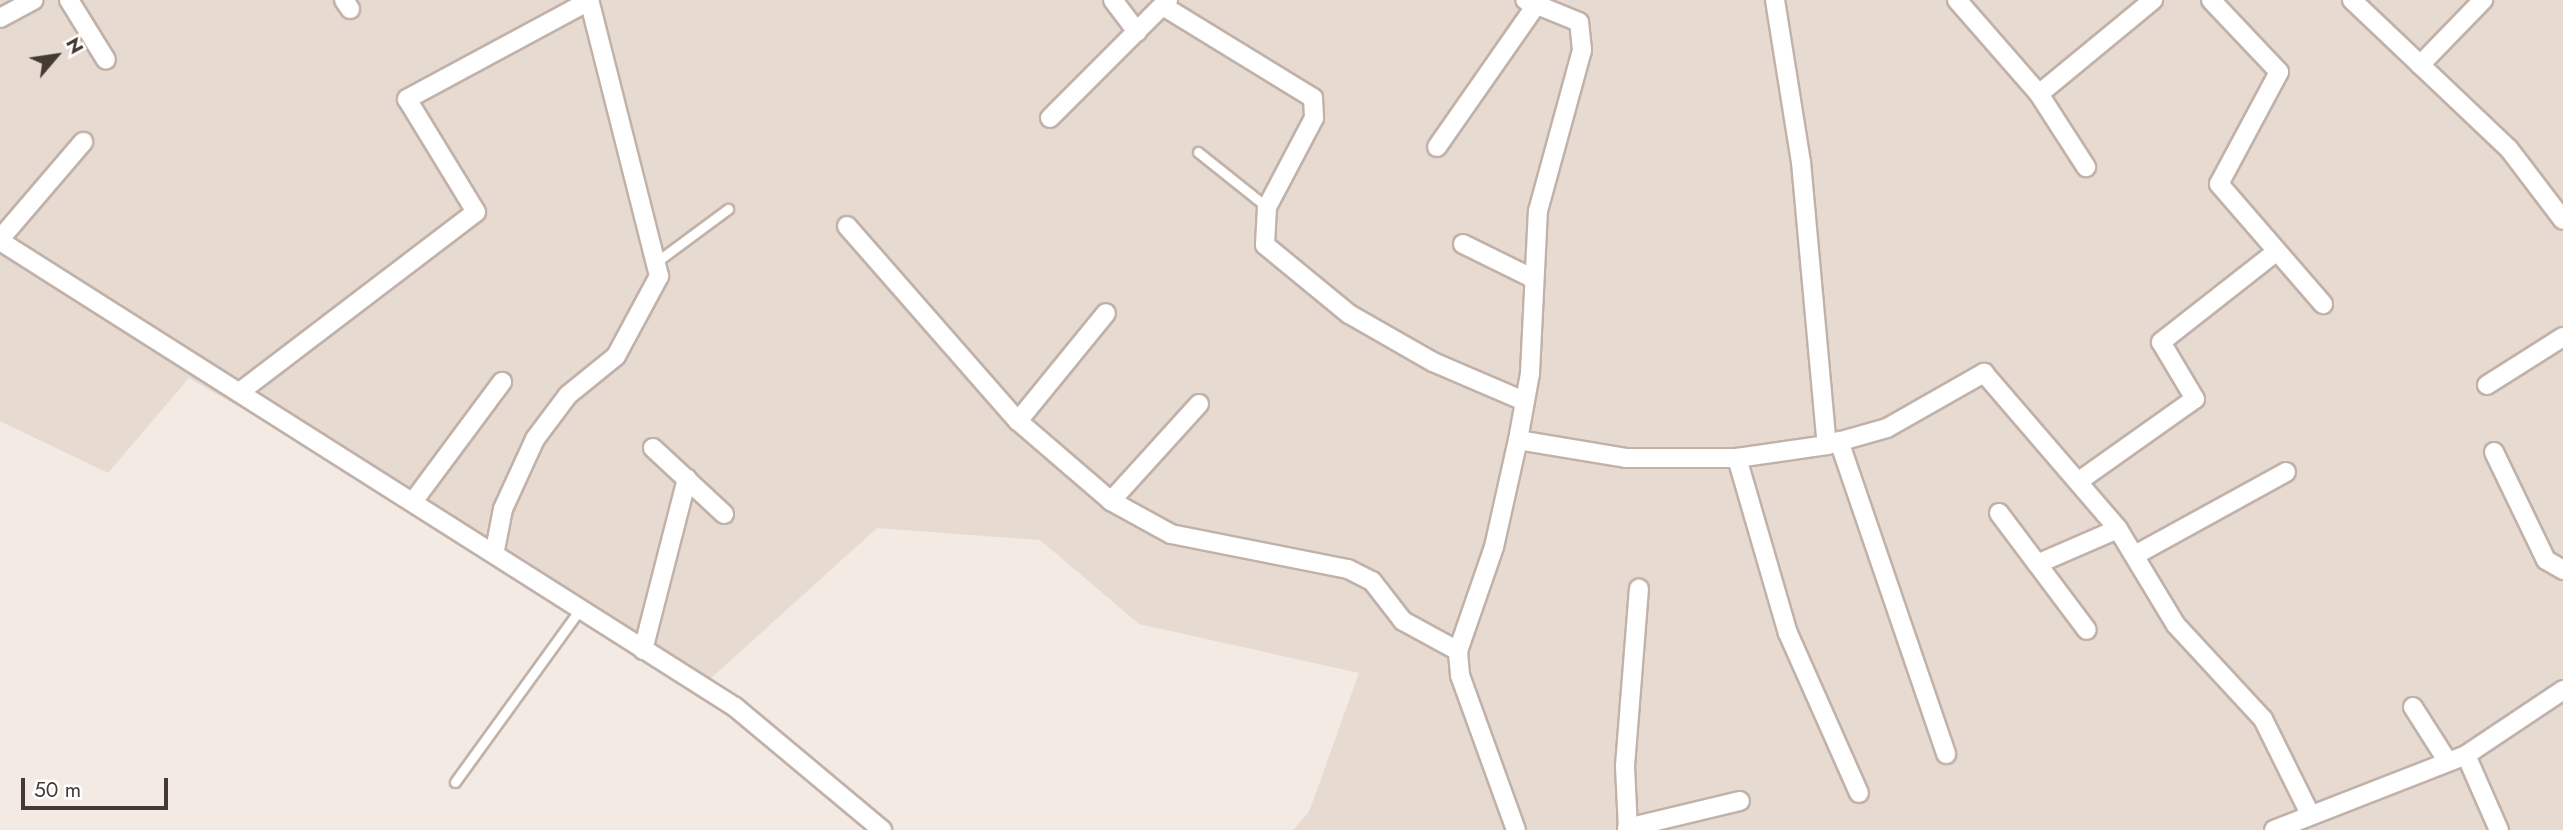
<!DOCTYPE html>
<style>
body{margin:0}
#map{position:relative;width:2563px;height:830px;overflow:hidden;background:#f3eae4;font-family:Jost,sans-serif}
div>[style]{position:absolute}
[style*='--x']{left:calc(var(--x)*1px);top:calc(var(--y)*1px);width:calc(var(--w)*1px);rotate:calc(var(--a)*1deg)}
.residential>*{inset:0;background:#e7dad1}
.roads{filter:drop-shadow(2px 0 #c1b2a9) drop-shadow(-2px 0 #c1b2a9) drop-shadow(0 2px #c1b2a9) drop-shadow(0 -2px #c1b2a9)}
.service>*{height:9px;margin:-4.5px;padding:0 4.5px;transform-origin:4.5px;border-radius:4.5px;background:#fff}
.minor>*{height:18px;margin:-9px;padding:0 9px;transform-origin:9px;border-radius:9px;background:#fff}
span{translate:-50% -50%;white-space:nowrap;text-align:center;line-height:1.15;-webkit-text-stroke:7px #fff;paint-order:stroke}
.north{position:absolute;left:21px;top:21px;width:70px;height:70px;-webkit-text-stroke:5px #fff;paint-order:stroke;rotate:61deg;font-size:19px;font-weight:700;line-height:28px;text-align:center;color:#453934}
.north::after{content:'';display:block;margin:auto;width:24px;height:32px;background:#453934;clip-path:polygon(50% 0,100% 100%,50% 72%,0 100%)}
.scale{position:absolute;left:21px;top:778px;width:147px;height:32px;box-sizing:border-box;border:4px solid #453934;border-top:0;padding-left:9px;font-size:21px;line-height:24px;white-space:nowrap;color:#453934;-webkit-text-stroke:5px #fff;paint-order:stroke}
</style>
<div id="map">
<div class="residential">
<i style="clip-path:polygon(0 0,2563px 0,2563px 830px,1293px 830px,1309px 812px,1359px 673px,1139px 624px,1040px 540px,877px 528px,710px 679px,189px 378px,108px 473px,0 421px)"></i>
</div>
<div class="roads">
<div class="service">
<i style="--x:1198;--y:152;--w:88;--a:38.6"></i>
<i style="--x:659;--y:260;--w:86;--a:-36.5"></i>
<i style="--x:455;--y:782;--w:215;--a:-54.1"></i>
</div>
<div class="minor">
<i style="--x:69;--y:0;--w:70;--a:58.3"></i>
<i style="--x:344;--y:0;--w:11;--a:56"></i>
<i style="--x:1113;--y:0;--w:40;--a:53"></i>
<i style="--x:1775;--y:0;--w:164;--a:80.9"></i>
<i style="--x:1801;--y:162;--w:284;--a:84.8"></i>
<i style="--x:1957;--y:0;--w:125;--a:48.9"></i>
<i style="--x:2039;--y:94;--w:87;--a:57.2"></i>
<i style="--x:2211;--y:0;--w:99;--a:46.6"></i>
<i style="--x:2279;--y:72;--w:127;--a:118.2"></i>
<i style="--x:2219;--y:184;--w:159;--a:49.1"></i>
<i style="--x:2352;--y:0;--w:216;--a:43.5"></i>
<i style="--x:2509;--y:149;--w:89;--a:52.7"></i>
<i style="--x:1163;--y:6;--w:176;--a:31.5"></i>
<i style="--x:1313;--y:98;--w:20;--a:87"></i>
<i style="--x:1314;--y:118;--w:101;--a:117.8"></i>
<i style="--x:1267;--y:207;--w:38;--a:93"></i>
<i style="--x:1265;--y:245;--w:109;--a:39.4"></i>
<i style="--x:1349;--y:314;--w:97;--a:29.7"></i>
<i style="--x:1433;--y:362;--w:99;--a:23.2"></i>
<i style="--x:0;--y:18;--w:38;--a:-28"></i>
<i style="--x:2420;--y:65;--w:91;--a:-45.9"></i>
<i style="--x:2039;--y:94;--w:148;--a:-39.5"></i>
<i style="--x:1050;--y:118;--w:167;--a:-45"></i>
<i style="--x:1437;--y:147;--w:173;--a:-55.1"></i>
<i style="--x:847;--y:226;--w:259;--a:48.8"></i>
<i style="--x:1018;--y:421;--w:123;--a:40.7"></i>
<i style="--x:1111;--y:501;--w:68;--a:28.8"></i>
<i style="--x:1171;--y:534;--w:180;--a:11.2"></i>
<i style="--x:1348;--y:569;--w:27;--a:27"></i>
<i style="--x:1372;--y:581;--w:51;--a:52.2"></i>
<i style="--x:1403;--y:621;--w:63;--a:28.6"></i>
<i style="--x:0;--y:239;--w:128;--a:-49.4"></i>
<i style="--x:0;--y:241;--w:870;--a:32.38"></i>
<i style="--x:735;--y:707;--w:192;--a:39.9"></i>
<i style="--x:1463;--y:244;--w:77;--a:26.2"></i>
<i style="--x:2487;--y:385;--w:90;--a:-32.3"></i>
<i style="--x:241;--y:391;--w:295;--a:-37.3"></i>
<i style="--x:476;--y:212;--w:132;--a:-121.4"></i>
<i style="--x:407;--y:99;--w:207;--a:-28.3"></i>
<i style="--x:1018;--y:421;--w:139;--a:-50.8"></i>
<i style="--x:1518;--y:440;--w:109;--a:9.5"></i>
<i style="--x:1626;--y:458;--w:111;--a:0"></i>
<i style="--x:1737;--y:458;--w:91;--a:-8.2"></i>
<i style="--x:1827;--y:445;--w:62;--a:-15.8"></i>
<i style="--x:1887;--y:428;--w:112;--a:-29.6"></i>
<i style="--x:1984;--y:373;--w:206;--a:49.3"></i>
<i style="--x:2118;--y:529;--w:112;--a:58.9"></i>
<i style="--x:2176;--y:625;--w:128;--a:47.2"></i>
<i style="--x:2263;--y:719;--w:106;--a:63.7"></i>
<i style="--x:1839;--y:441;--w:331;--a:71.1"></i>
<i style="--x:653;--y:448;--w:97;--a:42.9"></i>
<i style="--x:2494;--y:452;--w:120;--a:64.3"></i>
<i style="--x:2546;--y:560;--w:20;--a:30"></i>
<i style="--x:1737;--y:458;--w:182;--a:73.8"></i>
<i style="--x:1788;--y:633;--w:175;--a:66.1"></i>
<i style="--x:2079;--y:481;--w:142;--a:-35.3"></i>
<i style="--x:2195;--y:399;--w:66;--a:-120.8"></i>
<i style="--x:2161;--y:342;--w:147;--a:-38.1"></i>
<i style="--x:415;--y:499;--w:146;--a:-53.4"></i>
<i style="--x:1111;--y:501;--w:131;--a:-47.8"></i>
<i style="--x:1999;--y:513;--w:146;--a:53.1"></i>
<i style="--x:495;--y:550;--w:42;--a:-79"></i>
<i style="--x:503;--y:509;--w:77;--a:-65.4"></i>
<i style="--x:535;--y:439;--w:55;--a:-53.1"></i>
<i style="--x:568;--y:395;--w:62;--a:-39.1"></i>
<i style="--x:616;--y:356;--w:91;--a:-61.7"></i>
<i style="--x:659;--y:276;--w:285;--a:-104.2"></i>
<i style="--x:2137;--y:554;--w:170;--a:-28.8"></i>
<i style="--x:2037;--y:564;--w:88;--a:-23.4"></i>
<i style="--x:643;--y:650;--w:177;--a:-75.6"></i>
<i style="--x:2413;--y:707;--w:65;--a:57.5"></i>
<i style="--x:2466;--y:755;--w:82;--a:66.3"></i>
<i style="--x:1627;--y:828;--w:116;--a:-13.4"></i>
<i style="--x:1516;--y:830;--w:165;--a:-109.9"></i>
<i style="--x:1460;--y:675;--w:24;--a:-95"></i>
<i style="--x:1458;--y:651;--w:110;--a:-70.9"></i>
<i style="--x:1494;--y:547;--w:110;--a:-77.4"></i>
<i style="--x:1518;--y:440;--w:68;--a:-79.8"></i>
<i style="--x:1530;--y:373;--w:162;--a:-87.2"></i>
<i style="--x:1538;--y:211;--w:167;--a:-74.7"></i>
<i style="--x:1582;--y:50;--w:28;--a:-96"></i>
<i style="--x:1579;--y:22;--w:58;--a:-157.8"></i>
<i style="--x:1628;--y:830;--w:64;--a:-92.7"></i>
<i style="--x:1625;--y:766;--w:178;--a:-85.5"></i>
<i style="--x:2274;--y:830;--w:206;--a:-21.3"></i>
<i style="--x:2466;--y:755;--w:117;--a:-33.8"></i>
</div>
</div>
<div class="north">N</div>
<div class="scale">50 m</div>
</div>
